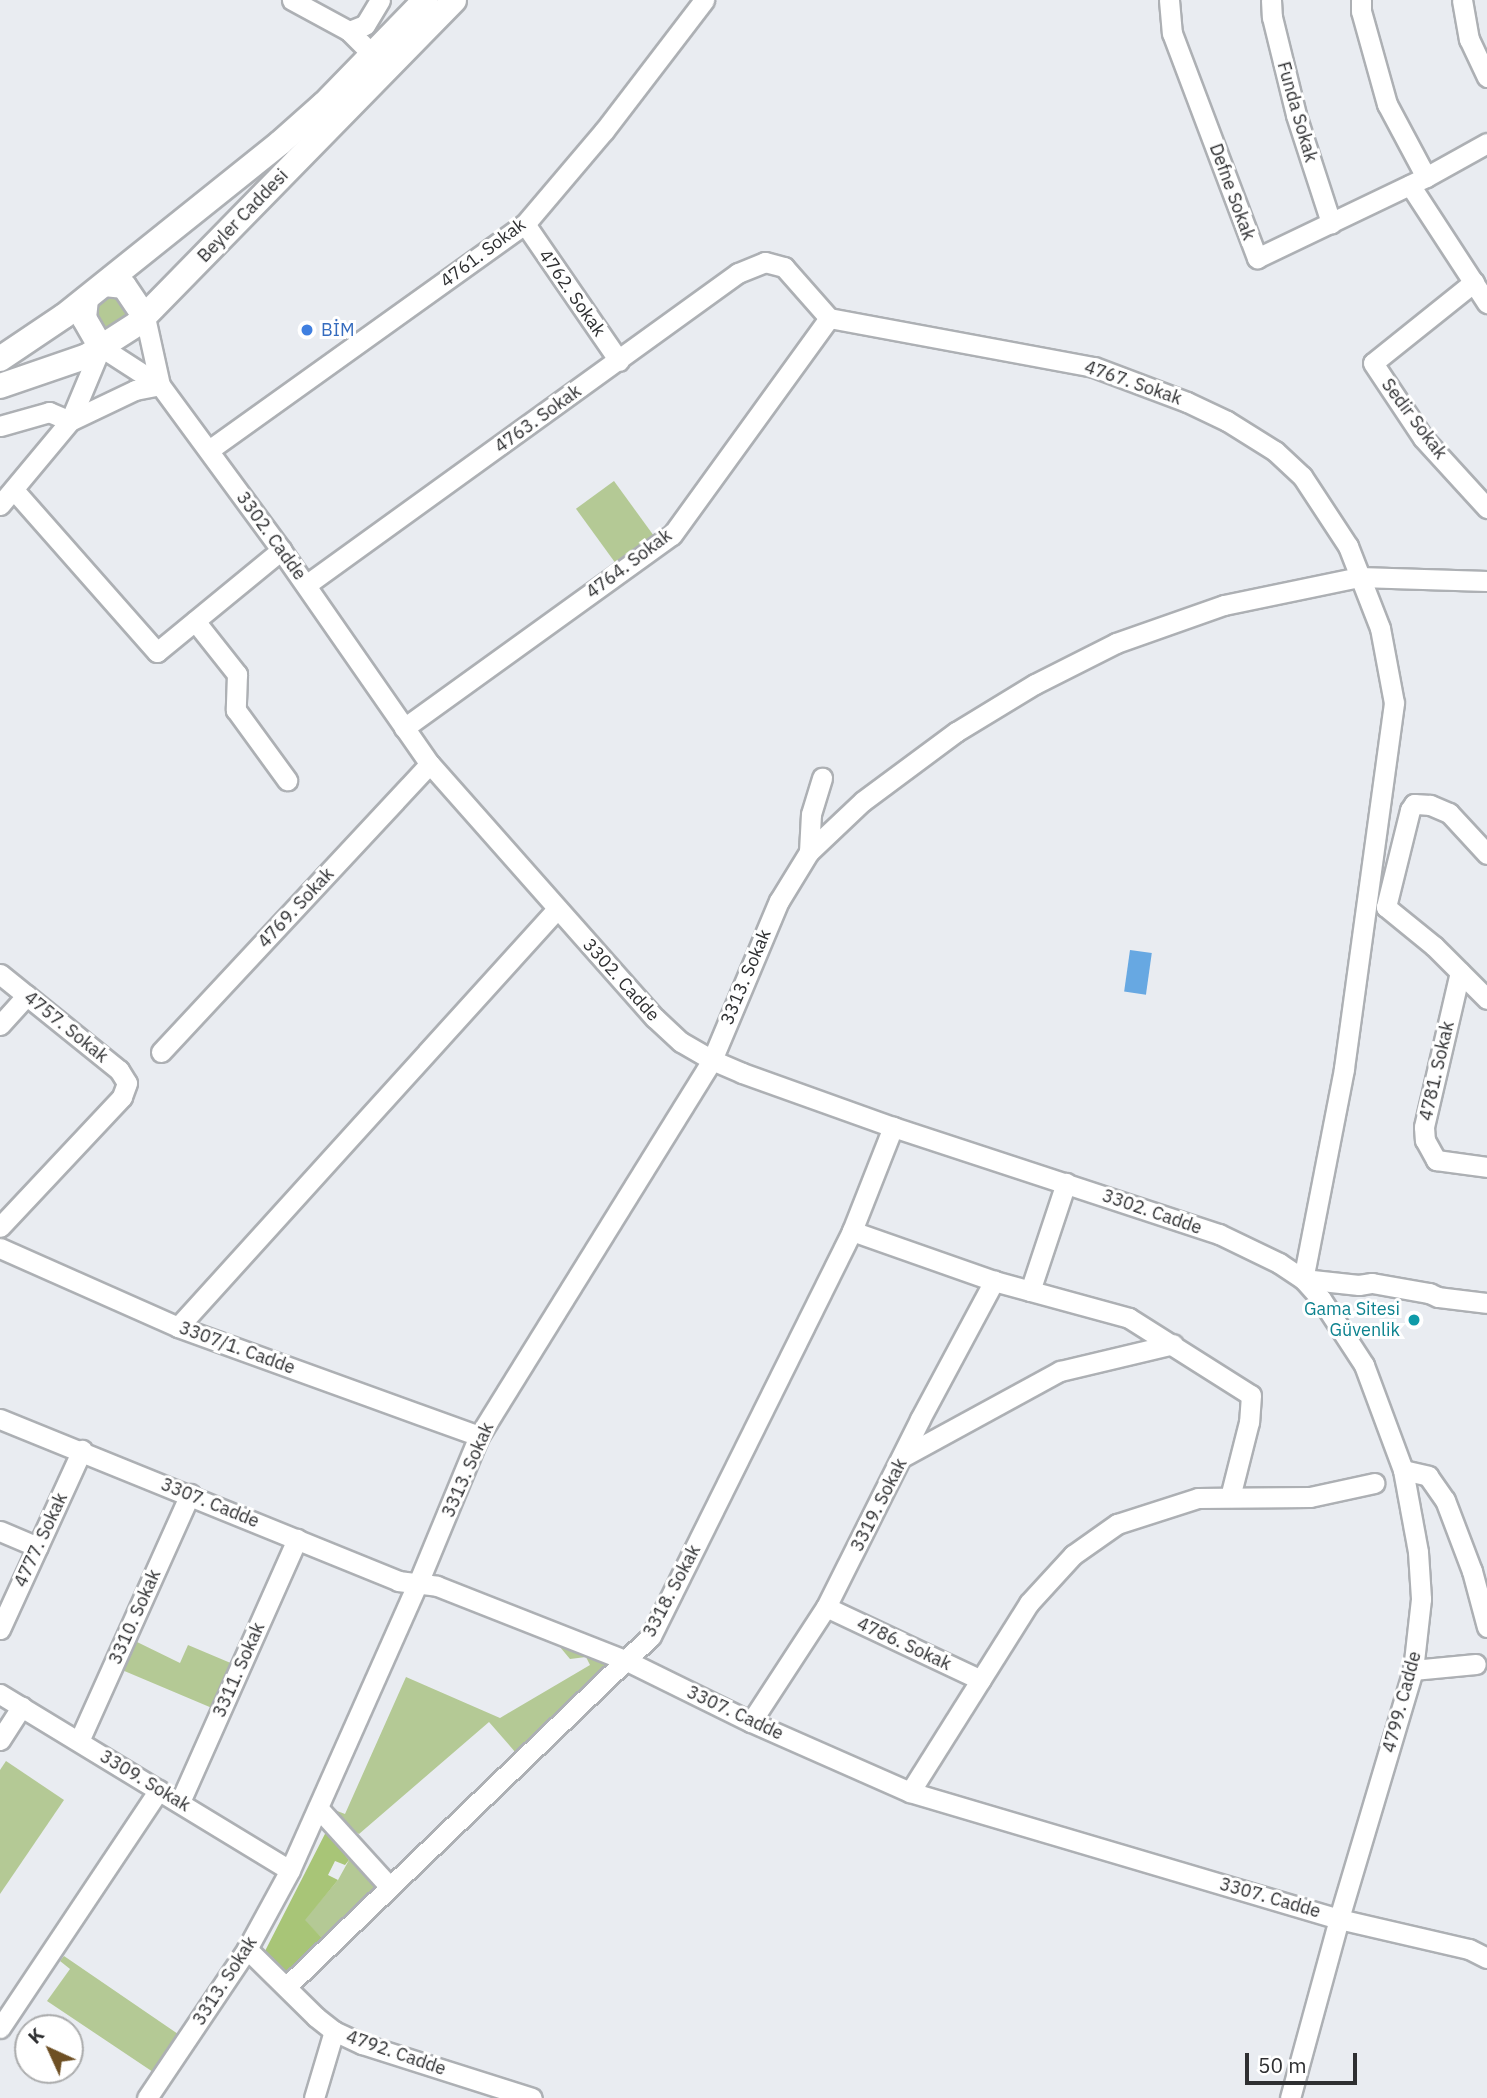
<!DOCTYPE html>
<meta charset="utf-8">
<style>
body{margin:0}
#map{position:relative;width:1487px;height:2098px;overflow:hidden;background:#e9ecf1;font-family:"IBM Plex Sans",sans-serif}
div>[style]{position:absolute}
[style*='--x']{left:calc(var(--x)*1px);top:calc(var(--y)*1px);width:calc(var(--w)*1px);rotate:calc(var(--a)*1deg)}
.green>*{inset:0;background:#b4c995;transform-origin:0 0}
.round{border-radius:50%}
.forest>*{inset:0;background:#a8c577}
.water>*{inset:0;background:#67a8e2;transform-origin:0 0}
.roads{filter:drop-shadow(2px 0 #adb0b4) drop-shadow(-2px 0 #adb0b4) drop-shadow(0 2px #adb0b4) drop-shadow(0 -2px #adb0b4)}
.minor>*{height:19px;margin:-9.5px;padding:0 9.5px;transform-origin:9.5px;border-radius:9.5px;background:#fff}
.major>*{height:24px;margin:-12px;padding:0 12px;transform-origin:12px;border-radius:12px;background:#fff}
.dots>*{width:19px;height:19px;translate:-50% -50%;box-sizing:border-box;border:4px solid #fff;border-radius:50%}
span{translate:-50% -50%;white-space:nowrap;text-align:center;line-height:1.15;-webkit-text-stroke:6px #fff;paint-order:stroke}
.street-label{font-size:18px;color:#2e2f31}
.shop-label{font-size:18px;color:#366cbe}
.left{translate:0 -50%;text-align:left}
.culture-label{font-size:18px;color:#0d838f}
.right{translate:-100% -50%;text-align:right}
.north{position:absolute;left:14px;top:2014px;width:70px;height:70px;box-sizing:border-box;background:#fff;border:2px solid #abacad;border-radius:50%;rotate:315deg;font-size:19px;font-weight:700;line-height:28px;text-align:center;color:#2e2f31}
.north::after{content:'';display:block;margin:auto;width:24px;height:32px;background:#6e5024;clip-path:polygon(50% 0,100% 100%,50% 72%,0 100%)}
.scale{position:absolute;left:1245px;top:2053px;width:112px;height:32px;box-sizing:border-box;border:4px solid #2e2f31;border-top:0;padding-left:9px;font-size:21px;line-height:24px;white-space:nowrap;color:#2e2f31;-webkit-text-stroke:5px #fff;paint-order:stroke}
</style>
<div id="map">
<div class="green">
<i class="round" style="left:94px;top:295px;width:32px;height:32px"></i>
<i style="left:614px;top:481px;width:72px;height:47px;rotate:54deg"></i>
<i style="clip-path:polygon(135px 1641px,180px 1663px,188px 1645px,233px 1664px,212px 1708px,122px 1670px)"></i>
<i style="clip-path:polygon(560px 1647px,606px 1659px,610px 1669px,516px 1753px,489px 1722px,359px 1834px,330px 1815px,332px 1809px,345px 1814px,406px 1677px,500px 1718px,590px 1665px,586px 1657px,570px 1659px)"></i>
<i style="clip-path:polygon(6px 1761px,64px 1800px,0 1894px,0 1770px)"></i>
<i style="clip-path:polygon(347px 1849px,377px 1886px,324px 1940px,304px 1920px,338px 1880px,349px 1860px,344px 1854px)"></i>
<i style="clip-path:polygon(64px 1956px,178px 2034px,153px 2072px,47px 2001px,70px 1969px,60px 1961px)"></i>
</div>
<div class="forest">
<i style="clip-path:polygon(328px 1828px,347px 1849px,344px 1854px,349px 1860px,345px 1865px,335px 1861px,328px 1875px,338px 1880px,305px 1920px,324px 1940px,296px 1968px,283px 1972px,265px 1951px)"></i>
</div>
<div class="water">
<i style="left:1130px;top:950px;width:22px;height:42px;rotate:8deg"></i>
</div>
<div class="roads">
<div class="minor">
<i style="--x:292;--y:0;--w:65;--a:28.5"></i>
<i style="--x:349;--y:31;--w:34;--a:45"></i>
<i style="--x:1169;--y:0;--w:33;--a:85"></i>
<i style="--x:1172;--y:33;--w:241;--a:69.3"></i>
<i style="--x:1257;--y:258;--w:187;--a:-25.6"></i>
<i style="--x:1426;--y:177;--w:70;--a:-29.1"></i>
<i style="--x:1271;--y:0;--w:17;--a:87"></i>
<i style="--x:1272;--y:17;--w:101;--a:76.2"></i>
<i style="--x:1296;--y:115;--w:114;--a:72"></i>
<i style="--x:1361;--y:0;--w:11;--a:90"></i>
<i style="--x:1361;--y:11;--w:97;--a:74.4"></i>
<i style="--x:1387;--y:104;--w:83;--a:61.9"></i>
<i style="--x:1462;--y:0;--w:40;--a:80"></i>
<i style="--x:1469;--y:39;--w:42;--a:64.7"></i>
<i style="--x:349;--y:31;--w:17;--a:-21"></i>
<i style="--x:365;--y:25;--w:29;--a:-59"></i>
<i style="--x:1410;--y:185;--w:141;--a:56.9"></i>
<i style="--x:525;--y:224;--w:166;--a:55.5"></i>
<i style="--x:1474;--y:282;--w:129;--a:141.3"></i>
<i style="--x:1373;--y:363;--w:90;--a:56.3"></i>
<i style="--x:1423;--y:438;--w:95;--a:47.6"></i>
<i style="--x:145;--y:317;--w:70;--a:77.6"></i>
<i style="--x:829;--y:318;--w:269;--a:10.5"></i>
<i style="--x:1094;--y:367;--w:99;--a:20.6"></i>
<i style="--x:1187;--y:402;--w:44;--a:25.4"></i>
<i style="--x:1227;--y:421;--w:57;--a:32"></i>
<i style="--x:1275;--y:451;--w:37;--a:43"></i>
<i style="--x:1302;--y:476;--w:84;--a:56.7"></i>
<i style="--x:1348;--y:546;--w:88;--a:68.7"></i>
<i style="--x:1380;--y:628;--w:76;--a:79.4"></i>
<i style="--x:1394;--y:703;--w:369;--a:97.8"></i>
<i style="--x:1344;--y:1069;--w:214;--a:101"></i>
<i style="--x:70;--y:421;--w:72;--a:-25.5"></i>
<i style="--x:135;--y:390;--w:25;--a:-11"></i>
<i style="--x:0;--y:426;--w:51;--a:-15.9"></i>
<i style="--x:49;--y:412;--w:23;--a:23"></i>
<i style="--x:209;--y:450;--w:388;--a:-35.6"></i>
<i style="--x:525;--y:224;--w:122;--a:-49.7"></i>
<i style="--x:604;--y:131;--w:165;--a:-52.6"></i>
<i style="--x:14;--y:490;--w:216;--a:48.6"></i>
<i style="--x:157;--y:652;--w:161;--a:-39.4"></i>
<i style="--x:0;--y:505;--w:109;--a:-50.2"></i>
<i style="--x:70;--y:421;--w:80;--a:-67.3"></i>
<i style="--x:101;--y:347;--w:70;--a:32.8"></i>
<i style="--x:160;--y:385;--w:205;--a:53.7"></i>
<i style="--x:281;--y:550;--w:261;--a:55.2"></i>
<i style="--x:430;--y:764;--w:339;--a:48.5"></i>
<i style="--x:655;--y:1018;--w:35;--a:43"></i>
<i style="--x:681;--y:1042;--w:36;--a:30"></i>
<i style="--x:712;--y:1060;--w:33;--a:23"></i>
<i style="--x:742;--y:1073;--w:160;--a:19.7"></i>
<i style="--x:893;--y:1127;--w:343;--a:18.2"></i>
<i style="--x:1219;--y:1234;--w:67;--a:25.8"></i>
<i style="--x:1279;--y:1263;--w:29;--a:34"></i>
<i style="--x:1303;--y:1279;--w:27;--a:48"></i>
<i style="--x:1321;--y:1299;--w:79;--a:56.9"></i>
<i style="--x:1364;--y:1365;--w:112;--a:69.6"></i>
<i style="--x:1403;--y:1470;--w:83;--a:79.6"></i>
<i style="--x:1418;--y:1552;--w:47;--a:86.3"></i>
<i style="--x:1421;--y:1599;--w:71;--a:96.4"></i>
<i style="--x:1413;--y:1670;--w:260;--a:106.6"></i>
<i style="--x:1339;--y:1919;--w:186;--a:105.3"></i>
<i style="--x:306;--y:585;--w:533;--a:-35.84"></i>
<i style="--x:738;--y:273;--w:29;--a:-22"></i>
<i style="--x:765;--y:262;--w:20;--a:15"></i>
<i style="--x:784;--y:267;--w:68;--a:48.6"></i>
<i style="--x:195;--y:621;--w:68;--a:51.6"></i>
<i style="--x:237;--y:674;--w:36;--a:92"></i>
<i style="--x:236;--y:710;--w:87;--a:53.9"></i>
<i style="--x:404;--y:728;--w:330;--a:-35.8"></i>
<i style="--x:672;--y:535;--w:268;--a:-54.1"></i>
<i style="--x:809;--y:852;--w:38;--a:-87"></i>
<i style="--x:811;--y:814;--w:38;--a:-73"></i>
<i style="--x:1487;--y:854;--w:56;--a:-132.8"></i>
<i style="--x:1449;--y:813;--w:21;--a:-157"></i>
<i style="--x:1430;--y:805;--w:16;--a:-176"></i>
<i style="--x:1414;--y:804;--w:7;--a:124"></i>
<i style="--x:1410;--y:810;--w:100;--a:103.9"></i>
<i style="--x:1386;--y:907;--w:62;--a:39.1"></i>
<i style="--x:1434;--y:946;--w:75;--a:45"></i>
<i style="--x:1460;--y:972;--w:159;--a:103.1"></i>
<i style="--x:1424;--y:1127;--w:13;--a:86"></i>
<i style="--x:1425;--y:1140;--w:23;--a:61"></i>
<i style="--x:1436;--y:1160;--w:51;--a:7.8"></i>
<i style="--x:0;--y:974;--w:153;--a:38.9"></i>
<i style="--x:119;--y:1070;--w:15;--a:58"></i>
<i style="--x:127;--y:1083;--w:15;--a:110"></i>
<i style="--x:122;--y:1097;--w:178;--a:133.2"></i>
<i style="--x:0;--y:1025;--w:40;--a:-48"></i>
<i style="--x:161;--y:1052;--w:394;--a:-47"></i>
<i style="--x:852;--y:1231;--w:151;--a:19.4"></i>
<i style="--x:994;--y:1281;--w:140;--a:15.3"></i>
<i style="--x:1129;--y:1318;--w:144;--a:32.3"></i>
<i style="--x:1251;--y:1395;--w:27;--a:94"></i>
<i style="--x:1249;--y:1422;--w:77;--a:104.2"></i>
<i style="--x:0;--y:1248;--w:195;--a:23.9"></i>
<i style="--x:178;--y:1327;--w:320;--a:19.9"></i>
<i style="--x:1303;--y:1279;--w:56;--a:6.1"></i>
<i style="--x:1359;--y:1285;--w:13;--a:-9"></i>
<i style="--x:1372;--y:1283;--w:58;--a:10"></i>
<i style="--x:1429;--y:1293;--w:10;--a:24"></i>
<i style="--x:1438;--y:1297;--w:49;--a:7"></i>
<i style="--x:1030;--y:1291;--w:114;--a:-71.6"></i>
<i style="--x:178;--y:1327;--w:564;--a:-47.8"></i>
<i style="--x:0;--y:1419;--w:430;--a:22.1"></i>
<i style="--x:398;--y:1581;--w:39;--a:7"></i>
<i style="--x:437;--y:1586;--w:204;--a:21.5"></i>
<i style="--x:627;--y:1661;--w:138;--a:26.2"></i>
<i style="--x:751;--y:1722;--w:174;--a:23.8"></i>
<i style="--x:910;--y:1792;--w:447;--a:16.5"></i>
<i style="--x:1339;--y:1919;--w:133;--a:13"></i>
<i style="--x:1469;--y:1949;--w:20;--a:27"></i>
<i style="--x:904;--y:1456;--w:178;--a:-28.6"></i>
<i style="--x:1060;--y:1371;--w:116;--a:-13.4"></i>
<i style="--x:1403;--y:1470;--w:26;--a:13"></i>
<i style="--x:1428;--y:1476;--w:29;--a:55"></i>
<i style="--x:1445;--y:1500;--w:76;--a:69.2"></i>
<i style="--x:1472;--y:1571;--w:58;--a:75"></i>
<i style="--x:0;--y:1531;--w:41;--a:22.8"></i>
<i style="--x:826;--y:1607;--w:171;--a:25.2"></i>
<i style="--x:0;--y:1629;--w:197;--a:-65.4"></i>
<i style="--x:1413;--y:1670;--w:63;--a:-5.4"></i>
<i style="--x:0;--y:1694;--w:339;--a:31.3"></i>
<i style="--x:751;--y:1722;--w:137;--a:-56.9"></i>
<i style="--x:826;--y:1607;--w:210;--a:-63.4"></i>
<i style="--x:920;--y:1419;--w:157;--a:-61.8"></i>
<i style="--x:0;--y:1740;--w:40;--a:-57.1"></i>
<i style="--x:79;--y:1741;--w:271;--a:-65.8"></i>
<i style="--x:910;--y:1792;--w:223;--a:-57.8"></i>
<i style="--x:1029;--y:1603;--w:65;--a:-47.5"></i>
<i style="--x:1073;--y:1555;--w:54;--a:-35.2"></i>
<i style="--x:1117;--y:1524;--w:85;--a:-17.8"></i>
<i style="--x:1198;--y:1498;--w:112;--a:-0.5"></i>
<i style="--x:1310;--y:1497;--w:66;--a:-12.3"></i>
<i style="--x:180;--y:1802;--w:288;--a:-66"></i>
<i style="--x:318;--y:1808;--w:105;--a:47.7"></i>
<i style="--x:247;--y:1949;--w:97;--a:44.6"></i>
<i style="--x:316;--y:2017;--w:23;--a:38"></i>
<i style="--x:334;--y:2031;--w:31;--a:25"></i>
<i style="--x:362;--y:2044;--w:178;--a:17.6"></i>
<i style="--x:286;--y:1987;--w:506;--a:-43.88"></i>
<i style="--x:651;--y:1636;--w:452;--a:-63.6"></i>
<i style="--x:852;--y:1231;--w:112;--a:-68.5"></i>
<i style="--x:0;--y:2028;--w:286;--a:-56.3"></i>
<i style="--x:147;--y:2098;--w:179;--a:-56.1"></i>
<i style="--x:247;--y:1949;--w:90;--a:-61.4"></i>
<i style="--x:290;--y:1870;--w:314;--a:-66"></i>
<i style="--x:418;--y:1583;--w:159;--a:-67.5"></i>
<i style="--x:479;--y:1436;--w:442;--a:-58.2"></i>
<i style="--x:712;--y:1060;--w:173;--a:-67.2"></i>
<i style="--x:779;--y:901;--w:57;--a:-58.5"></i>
<i style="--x:809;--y:852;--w:74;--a:-43.4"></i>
<i style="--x:863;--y:801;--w:116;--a:-36.6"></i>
<i style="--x:956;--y:732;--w:92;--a:-31.3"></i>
<i style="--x:1035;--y:684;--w:91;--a:-26.8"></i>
<i style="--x:1116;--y:643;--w:114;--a:-19.4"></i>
<i style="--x:1224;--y:605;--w:138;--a:-11.7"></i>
<i style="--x:1359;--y:577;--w:128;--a:1.8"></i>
<i style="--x:314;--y:2098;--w:70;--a:-73.4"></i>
</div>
<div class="major">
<i style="--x:105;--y:284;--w:19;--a:6"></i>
<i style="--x:124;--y:286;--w:37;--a:56"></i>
<i style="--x:86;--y:299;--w:19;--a:96"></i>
<i style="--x:84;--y:318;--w:34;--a:60"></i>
<i style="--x:0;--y:359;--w:77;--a:-33.9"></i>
<i style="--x:64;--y:316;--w:277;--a:-38.7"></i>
<i style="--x:280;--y:143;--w:59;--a:-41.6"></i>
<i style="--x:324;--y:104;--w:145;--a:-45.8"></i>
<i style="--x:0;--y:386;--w:92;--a:-19"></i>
<i style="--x:87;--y:356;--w:59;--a:-32.6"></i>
<i style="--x:137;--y:324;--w:453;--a:-45.6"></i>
</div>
</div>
<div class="dots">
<i style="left:307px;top:330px;background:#3f7fe0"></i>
<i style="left:1414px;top:1320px;background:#0f9aa8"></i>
</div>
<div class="street-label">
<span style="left:1297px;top:112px;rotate:74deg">Funda Sokak</span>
<span style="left:1232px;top:192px;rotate:70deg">Defne Sokak</span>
<span style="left:243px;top:216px;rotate:-46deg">Beyler Caddesi</span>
<span style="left:483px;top:253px;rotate:-37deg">4761. Sokak</span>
<span style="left:572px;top:293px;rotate:55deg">4762. Sokak</span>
<span style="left:1133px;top:383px;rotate:19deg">4767. Sokak</span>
<span style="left:538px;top:419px;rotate:-36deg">4763. Sokak</span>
<span style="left:1414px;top:419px;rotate:53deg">Sedir Sokak</span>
<span style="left:271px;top:536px;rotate:54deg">3302. Cadde</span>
<span style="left:629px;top:564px;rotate:-37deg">4764. Sokak</span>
<span style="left:296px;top:908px;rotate:-47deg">4769. Sokak</span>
<span style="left:746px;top:977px;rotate:-67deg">3313. Sokak</span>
<span style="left:621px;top:980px;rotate:48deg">3302. Cadde</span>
<span style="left:66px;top:1027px;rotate:39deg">4757. Sokak</span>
<span style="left:1437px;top:1071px;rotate:-77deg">4781. Sokak</span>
<span style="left:1152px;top:1212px;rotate:19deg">3302. Cadde</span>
<span style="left:237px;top:1348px;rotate:20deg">3307/1. Cadde</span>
<span style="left:468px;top:1470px;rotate:-66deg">3313. Sokak</span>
<span style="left:210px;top:1503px;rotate:22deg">3307. Cadde</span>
<span style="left:879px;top:1505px;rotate:-63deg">3319. Sokak</span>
<span style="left:41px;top:1540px;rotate:-65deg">4777. Sokak</span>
<span style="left:672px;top:1591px;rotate:-62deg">3318. Sokak</span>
<span style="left:135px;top:1617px;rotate:-66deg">3310. Sokak</span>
<span style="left:904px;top:1644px;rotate:25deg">4786. Sokak</span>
<span style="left:239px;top:1670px;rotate:-66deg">3311. Sokak</span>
<span style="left:1402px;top:1702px;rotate:-75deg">4799. Cadde</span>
<span style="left:735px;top:1713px;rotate:25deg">3307. Cadde</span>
<span style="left:145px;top:1781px;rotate:31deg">3309. Sokak</span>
<span style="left:1270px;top:1898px;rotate:16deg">3307. Cadde</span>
<span style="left:225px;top:1981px;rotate:-57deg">3313. Sokak</span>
<span style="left:396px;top:2053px;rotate:19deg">4792. Cadde</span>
</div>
<div class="shop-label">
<span class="left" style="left:321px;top:330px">BİM</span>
</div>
<div class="culture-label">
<span class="right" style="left:1400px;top:1320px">Gama Sitesi<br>Güvenlik</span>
</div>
<div class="north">K</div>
<div class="scale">50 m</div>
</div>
